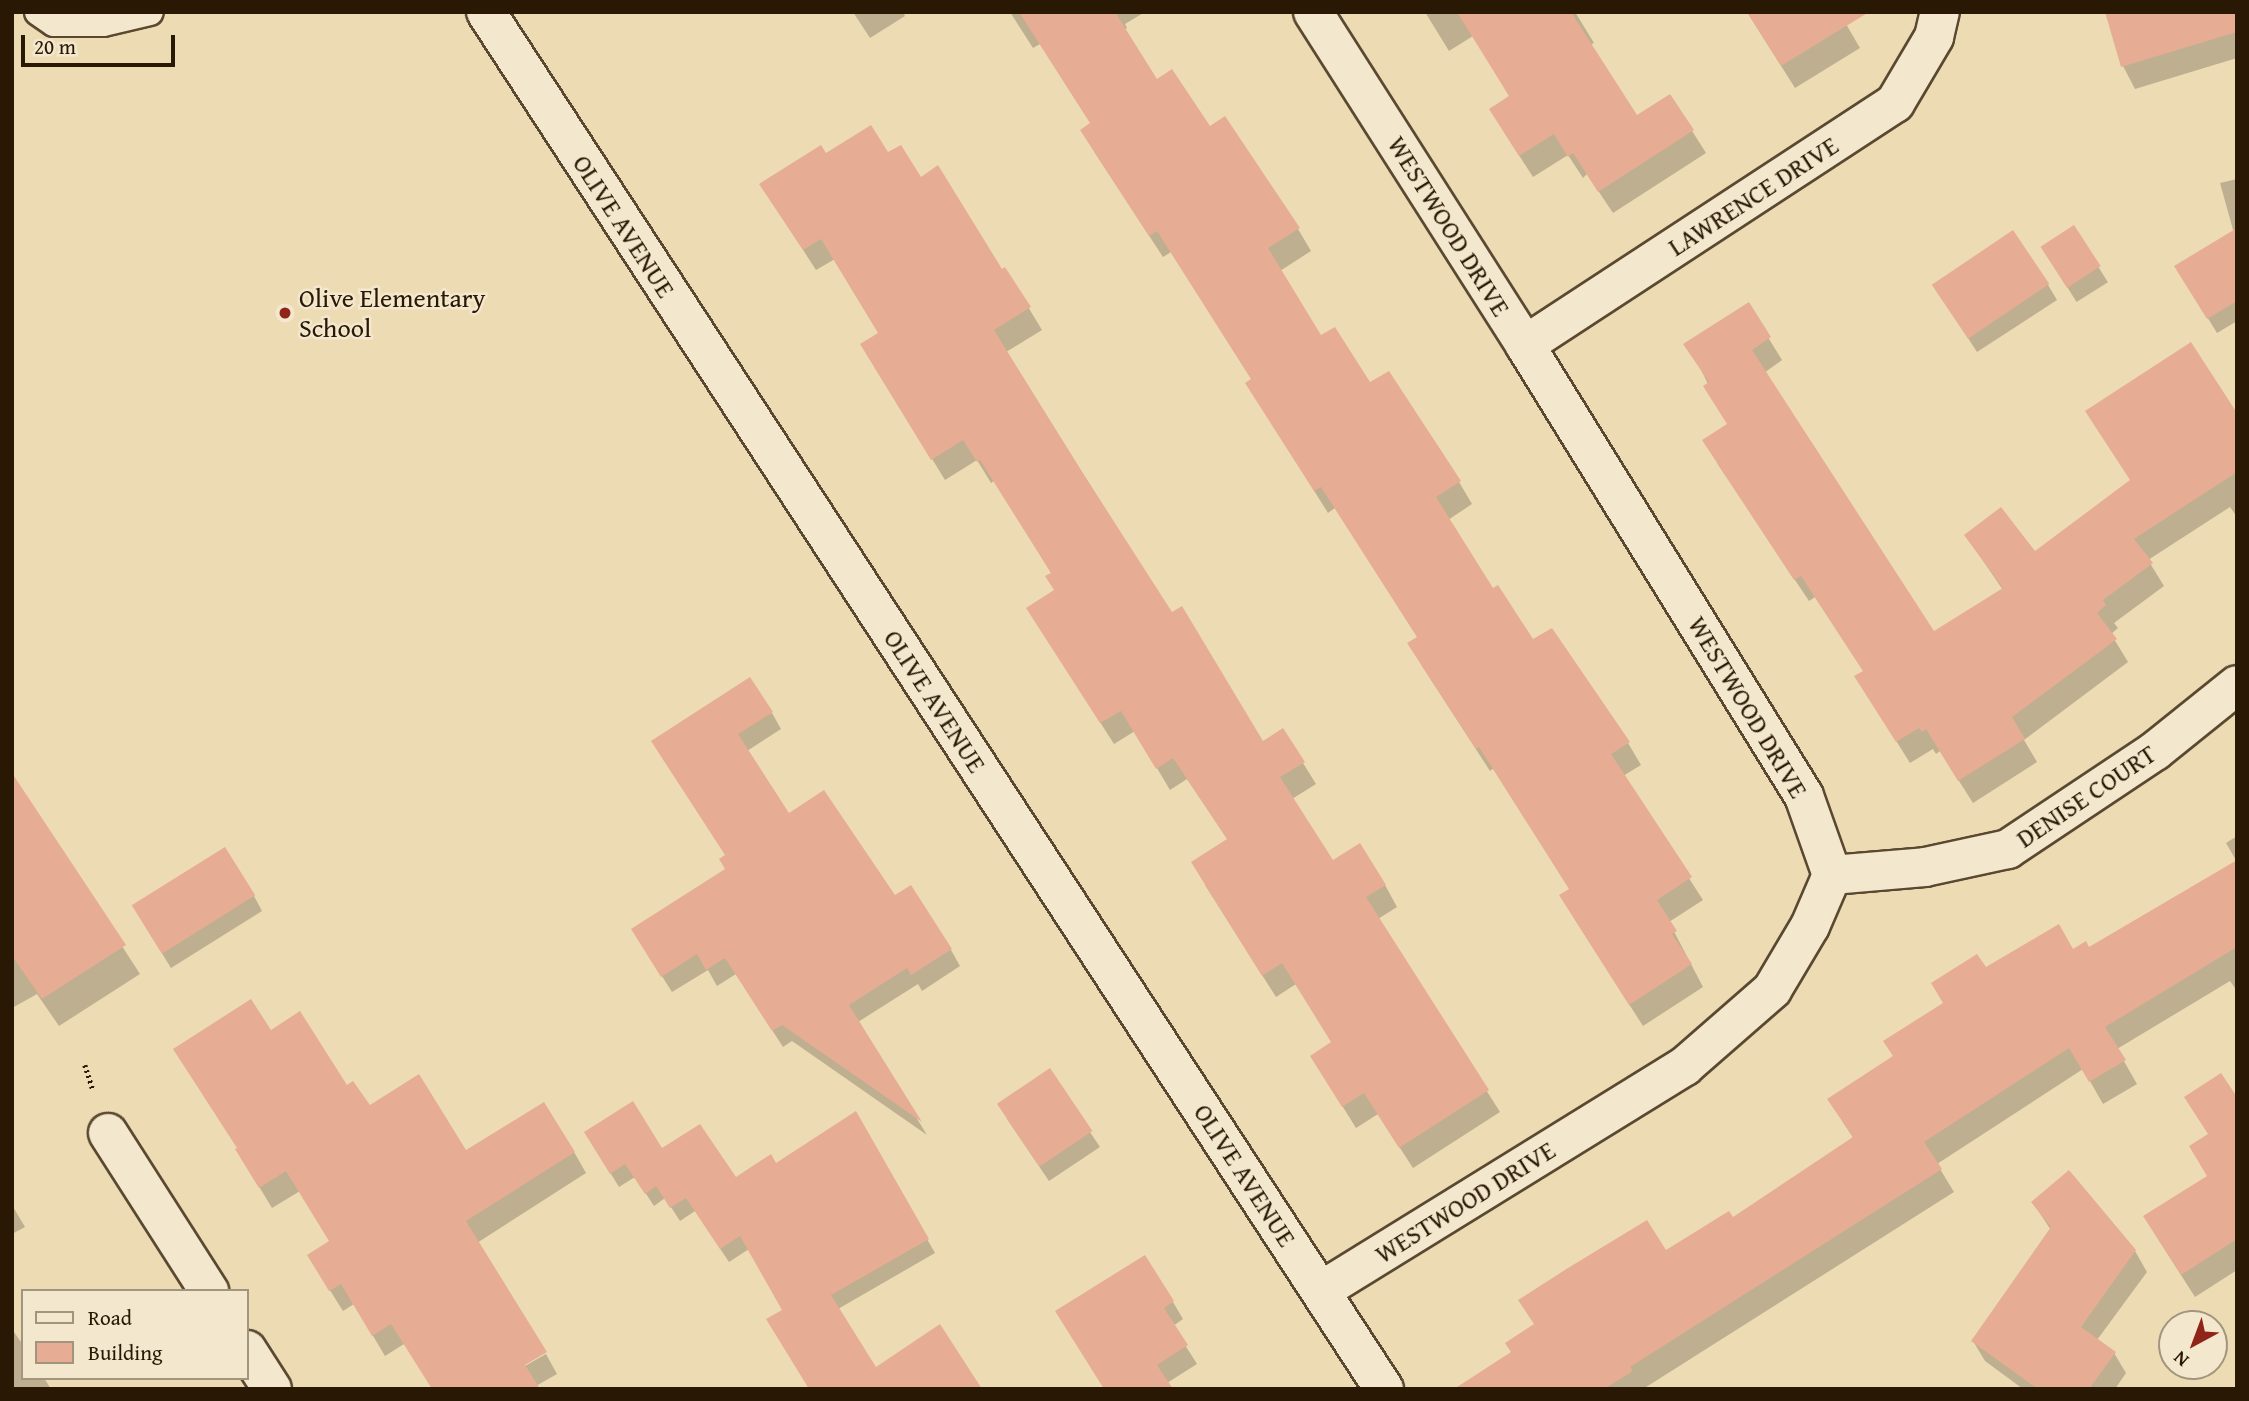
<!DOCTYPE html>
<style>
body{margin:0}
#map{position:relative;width:2249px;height:1401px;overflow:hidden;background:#eddbb3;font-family:"Gentium Book Plus",serif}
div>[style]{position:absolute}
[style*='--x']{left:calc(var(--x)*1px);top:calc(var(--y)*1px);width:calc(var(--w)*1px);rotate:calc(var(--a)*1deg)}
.shadow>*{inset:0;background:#0003;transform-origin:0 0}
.building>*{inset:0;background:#e6ad94;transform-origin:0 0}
.path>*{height:4.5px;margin-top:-2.25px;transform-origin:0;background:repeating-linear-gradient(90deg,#291804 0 2px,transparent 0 5.5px)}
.roads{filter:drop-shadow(2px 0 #5a4930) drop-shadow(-2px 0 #5a4930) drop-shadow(0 2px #5a4930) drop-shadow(0 -2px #5a4930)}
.service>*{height:26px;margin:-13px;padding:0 13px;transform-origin:13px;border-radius:13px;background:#f3e8ce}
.minor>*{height:38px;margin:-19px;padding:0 19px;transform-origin:19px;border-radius:19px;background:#f3e8ce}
.tertiary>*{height:38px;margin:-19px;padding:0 19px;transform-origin:19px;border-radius:19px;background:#f3e8ce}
.dots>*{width:19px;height:19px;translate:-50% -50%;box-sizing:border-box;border:4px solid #f3e8ce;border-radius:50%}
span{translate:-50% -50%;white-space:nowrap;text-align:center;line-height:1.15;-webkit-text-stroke:5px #f3e8ce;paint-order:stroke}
.street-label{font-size:26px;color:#291804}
.poi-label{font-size:26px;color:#291804}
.left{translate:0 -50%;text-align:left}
.frame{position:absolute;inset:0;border:14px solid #291804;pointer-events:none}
.legend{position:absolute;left:21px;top:1289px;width:228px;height:91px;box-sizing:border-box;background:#f3e8ce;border:2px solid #a2957d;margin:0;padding:9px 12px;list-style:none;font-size:21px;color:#291804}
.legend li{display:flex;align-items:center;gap:14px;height:35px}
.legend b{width:35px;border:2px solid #a2957d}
.north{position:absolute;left:2158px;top:1310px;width:70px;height:70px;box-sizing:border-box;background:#f3e8ce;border:2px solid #a2957d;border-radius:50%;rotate:221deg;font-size:19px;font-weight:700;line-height:28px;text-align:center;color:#291804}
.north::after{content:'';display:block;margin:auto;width:24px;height:32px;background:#8f2418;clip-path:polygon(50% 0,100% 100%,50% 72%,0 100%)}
.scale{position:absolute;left:21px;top:35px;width:154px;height:32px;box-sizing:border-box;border:4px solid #291804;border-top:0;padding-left:9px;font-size:21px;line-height:24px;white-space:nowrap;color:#291804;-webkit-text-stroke:5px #f3e8ce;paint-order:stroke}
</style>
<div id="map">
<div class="shadow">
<i style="clip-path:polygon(853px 12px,903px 12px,905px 16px,870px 38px)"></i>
<i style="clip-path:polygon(1010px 12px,1145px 12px,1125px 24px,1127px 28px,1124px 30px,1156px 82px,1209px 128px,1298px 229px,1311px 251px,1280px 271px,1321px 338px,1370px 385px,1459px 482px,1472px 504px,1448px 520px,1492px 591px,1533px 642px,1628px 743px,1641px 765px,1623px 776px,1703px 900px,1669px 922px,1703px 987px,1643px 1026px,1574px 918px,1570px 890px,1494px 768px,1490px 771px,1422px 666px,1418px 638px,1335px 508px,1328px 513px,1261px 406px,1252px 380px,1171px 252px,1163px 257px,1095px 153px,1082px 131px,1091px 124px,1040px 44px,1033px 48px)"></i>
<i style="clip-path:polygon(1425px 12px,1575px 12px,1594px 43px,1590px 45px,1637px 118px,1670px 96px,1706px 153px,1613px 213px,1587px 174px,1583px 178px,1568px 155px,1533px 177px,1504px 132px,1510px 97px,1473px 36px,1449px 51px)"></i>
<i style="clip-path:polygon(1747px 12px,1839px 12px,1860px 48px,1795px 88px)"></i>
<i style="clip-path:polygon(2237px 12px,2237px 58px,2135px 89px,2123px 66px)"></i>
<i style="clip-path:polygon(888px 155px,920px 180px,1001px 272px,1005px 269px,1042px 330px,1006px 352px,1172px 614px,1263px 743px,1303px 763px,1316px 784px,1292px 799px,1333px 862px,1385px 885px,1397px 907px,1378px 919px,1500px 1112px,1413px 1168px,1378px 1114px,1356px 1128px,1325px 1078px,1333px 1044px,1296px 984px,1276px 997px,1205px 885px,1228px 840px,1187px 779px,1170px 790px,1135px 731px,1114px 744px,1041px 630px,1056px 591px,1052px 574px,994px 481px,991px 483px,977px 460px,945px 480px,875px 366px,880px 334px,835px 259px,816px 270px,761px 185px,825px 156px)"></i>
<i style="clip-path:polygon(2237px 179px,2237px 244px,2220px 183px)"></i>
<i style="left:2074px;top:228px;width:64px;height:37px;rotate:58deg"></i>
<i style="clip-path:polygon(2237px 275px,2237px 321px,2217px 333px,2185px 281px)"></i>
<i style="clip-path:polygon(2048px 285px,2057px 300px,1977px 352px,1942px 298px)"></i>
<i style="clip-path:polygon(1748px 305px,1782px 360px,1764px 373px,1933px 633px,2003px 590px,1966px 536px,2035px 554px,2237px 417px,2237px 517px,2230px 507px,2148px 560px,2164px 586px,2114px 623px,2118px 628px,2111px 634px,2128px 662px,2024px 740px,2037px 762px,1973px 803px,1940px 751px,1936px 754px,1933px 749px,1910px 763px,1870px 699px,1864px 672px,1815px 597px,1809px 601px,1717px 463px,1729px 425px,1699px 366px)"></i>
<i style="clip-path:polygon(772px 713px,781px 729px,747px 751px,788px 815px,895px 898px,951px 950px,960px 966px,922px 991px,918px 984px,858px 1022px,927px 1135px,792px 1041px,783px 1047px,736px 974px,717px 986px,708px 970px,672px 992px,643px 946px,727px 869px,727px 856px,663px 758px)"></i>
<i style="clip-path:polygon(12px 776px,140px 974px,59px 1026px,37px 994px,12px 1008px)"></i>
<i style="clip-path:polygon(2237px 836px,2237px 991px,2230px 981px,2117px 1049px,2137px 1084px,2103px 1104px,2083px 1069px,1937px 1164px,1954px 1192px,1643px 1389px,1485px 1389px,1666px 1252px,1732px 1219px,1854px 1139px,1842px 1121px,1894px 1057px,1945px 1004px,1985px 969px,2089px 949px,2237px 862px,2226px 843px)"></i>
<i style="clip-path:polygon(254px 896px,262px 911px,171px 968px,142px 921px)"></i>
<i style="clip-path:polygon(270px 1032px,369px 1107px,465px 1153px,574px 1152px,586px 1173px,477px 1243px,518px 1370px,546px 1354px,557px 1374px,536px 1386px,404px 1344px,385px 1356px,354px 1304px,343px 1311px,321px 1276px,331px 1242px,300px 1191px,272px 1208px,249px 1170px)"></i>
<i style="clip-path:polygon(1049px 1071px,1100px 1147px,1049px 1181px,1007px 1119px)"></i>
<i style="clip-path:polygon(2237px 1100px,2237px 1270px,2195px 1297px,2158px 1239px,2209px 1177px,2209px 1135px)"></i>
<i style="clip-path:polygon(855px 1113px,935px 1253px,838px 1309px,785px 1310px,749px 1249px,729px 1262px,695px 1211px,680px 1221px,665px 1198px,654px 1206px,635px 1177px,619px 1187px,594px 1146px,662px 1151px,735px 1179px,776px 1165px)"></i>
<i style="clip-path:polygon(2033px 1203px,2135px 1251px,2147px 1272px,2097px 1340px,2114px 1353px,2126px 1373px,2115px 1389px,2023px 1389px,1985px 1361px,1973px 1341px,2051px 1230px)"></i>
<i style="clip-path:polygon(12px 1205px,25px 1227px,12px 1234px)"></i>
<i style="clip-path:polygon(1173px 1302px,1183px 1319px,1173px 1326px,1197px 1364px,1167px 1383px,1068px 1330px)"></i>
<i style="clip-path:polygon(12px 1329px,23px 1345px,23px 1378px,44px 1378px,51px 1389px,12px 1389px)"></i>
</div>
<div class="building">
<i style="clip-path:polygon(1019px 12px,1115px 12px,1157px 79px,1172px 69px,1210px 126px,1225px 116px,1300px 228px,1268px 248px,1321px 335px,1335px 327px,1370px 382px,1389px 371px,1461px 481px,1436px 497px,1493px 588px,1498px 585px,1533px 639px,1552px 628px,1630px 742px,1611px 754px,1692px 877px,1657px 900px,1677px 931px,1672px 934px,1692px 964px,1629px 1005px,1559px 895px,1569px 889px,1479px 747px,1476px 749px,1407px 643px,1417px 637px,1321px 487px,1314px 491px,1245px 383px,1251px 379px,1157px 231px,1149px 236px,1080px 130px,1090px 123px)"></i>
<i style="clip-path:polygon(1457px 12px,1571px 12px,1637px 115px,1670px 94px,1694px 130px,1598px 192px,1573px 153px,1568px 157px,1554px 134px,1519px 156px,1489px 109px,1509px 96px)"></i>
<i style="clip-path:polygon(1747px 12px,1869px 12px,1781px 66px)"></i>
<i style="clip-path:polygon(2105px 12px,2237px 12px,2237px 32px,2121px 67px)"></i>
<i style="clip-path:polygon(871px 125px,888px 152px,901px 145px,921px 177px,938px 165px,1002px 269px,1005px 267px,1031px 307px,994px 330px,1084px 475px,1172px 612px,1182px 606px,1263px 741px,1283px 728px,1305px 762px,1280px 777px,1333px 860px,1360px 843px,1386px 885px,1366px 897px,1489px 1090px,1399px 1148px,1364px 1093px,1342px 1107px,1310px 1056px,1331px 1042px,1282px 963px,1262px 976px,1191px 862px,1227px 839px,1173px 758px,1156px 769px,1121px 711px,1100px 723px,1026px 608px,1054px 590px,1045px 576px,1051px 573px,980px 460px,977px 462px,963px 440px,931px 460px,860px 344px,878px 333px,821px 239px,803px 250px,759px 184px,821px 145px,826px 153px)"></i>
<i style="left:2074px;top:225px;width:49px;height:40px;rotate:57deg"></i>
<i style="clip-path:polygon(2237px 228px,2237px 301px,2207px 319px,2174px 266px)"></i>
<i style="left:2013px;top:230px;width:65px;height:98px;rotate:56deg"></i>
<i style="clip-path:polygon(1749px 302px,1771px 337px,1752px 350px,1934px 631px,2003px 588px,1964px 535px,2001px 507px,2035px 551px,2130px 480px,2085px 411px,2191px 342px,2237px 413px,2237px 472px,2134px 539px,2153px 563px,2103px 600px,2106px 605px,2097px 613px,2117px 639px,2012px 717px,2025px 739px,1958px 781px,1926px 729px,1922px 732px,1919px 728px,1896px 742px,1854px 676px,1863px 671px,1801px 576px,1794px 580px,1702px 440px,1727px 424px,1703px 386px,1709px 382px,1683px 344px)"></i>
<i style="clip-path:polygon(750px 677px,773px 712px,738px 734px,789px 813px,824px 790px,895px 895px,911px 885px,952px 949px,911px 975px,907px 968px,849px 1005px,922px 1122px,782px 1025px,772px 1031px,725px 958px,706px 970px,697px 954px,661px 977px,631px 929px,725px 869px,719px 859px,725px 855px,651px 741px)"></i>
<i style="clip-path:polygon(12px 773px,126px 945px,42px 999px,12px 956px)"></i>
<i style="left:225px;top:847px;width:57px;height:110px;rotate:58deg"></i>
<i style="clip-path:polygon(2237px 860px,2237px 947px,2105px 1027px,2126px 1060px,2089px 1082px,2069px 1048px,1924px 1142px,1942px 1169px,1630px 1367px,1633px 1371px,1604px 1389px,1454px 1389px,1511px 1352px,1505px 1343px,1534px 1324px,1518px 1300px,1568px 1268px,1647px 1220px,1666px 1250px,1729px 1211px,1733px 1217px,1853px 1137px,1827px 1099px,1893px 1056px,1883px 1041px,1943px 1003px,1931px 983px,1977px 954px,1986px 967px,2059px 924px,2073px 949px,2086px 941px,2089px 947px)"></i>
<i style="clip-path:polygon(251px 999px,271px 1030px,300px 1011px,347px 1085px,353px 1081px,370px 1105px,419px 1074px,466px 1150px,544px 1102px,575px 1152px,466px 1221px,547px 1352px,525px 1365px,540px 1389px,432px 1389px,391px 1324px,372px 1336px,341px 1284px,329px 1291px,307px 1255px,329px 1241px,286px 1171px,259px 1188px,235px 1149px,237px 1148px,173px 1049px)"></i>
<i style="left:1050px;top:1068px;width:76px;height:64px;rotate:56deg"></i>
<i style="clip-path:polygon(2221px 1073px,2237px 1097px,2237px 1239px,2181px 1275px,2143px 1216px,2207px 1176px,2189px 1146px,2208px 1134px,2184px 1097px)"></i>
<i style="clip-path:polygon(633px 1101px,662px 1148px,700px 1124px,736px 1177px,771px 1154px,776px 1163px,856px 1111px,929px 1239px,831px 1295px,876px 1367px,940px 1324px,982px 1389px,809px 1389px,766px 1319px,782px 1310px,740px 1236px,720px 1249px,686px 1198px,670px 1208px,656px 1186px,645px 1194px,625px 1164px,610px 1174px,584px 1132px)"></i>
<i style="clip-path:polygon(2069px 1170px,2136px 1250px,2081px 1327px,2116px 1352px,2089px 1389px,2038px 1389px,1971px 1341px,2051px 1227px,2031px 1202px)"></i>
<i style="clip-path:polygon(1145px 1255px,1174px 1301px,1164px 1308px,1188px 1345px,1157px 1365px,1173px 1389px,1104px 1389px,1055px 1311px)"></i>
</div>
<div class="path">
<i style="--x:85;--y:1065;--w:25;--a:72"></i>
</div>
<div class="roads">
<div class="service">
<i style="--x:38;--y:12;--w:19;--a:35"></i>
<i style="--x:54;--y:23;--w:49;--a:0"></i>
<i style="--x:103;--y:23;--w:48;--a:-13.2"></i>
</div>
<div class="minor">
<i style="--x:1313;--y:12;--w:395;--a:57.5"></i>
<i style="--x:1525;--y:345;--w:530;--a:58.26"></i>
<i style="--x:1804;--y:796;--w:84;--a:70.5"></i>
<i style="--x:1832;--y:875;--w:56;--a:113.3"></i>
<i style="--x:1810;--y:926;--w:74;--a:120.7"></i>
<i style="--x:1772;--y:990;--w:116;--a:138.9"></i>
<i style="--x:1685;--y:1066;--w:428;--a:148.3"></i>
<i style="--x:1525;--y:345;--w:442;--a:-33.2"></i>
<i style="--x:1895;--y:103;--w:77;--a:-59.4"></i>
<i style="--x:1934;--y:37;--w:26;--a:-77"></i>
<i style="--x:1832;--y:875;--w:93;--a:-4.9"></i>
<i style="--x:1925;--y:867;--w:85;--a:-12.2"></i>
<i style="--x:2008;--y:849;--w:177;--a:-33.7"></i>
<i style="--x:2155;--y:751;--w:105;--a:-38.8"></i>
<i style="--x:108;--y:1133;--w:188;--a:57.4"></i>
<i style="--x:247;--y:1350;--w:46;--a:57.3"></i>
</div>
<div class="tertiary">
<i style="--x:486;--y:12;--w:1644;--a:56.89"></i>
</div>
</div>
<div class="dots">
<i style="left:285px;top:313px;background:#8f2418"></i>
</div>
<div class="street-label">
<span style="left:1753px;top:196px;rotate:-33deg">LAWRENCE DRIVE</span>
<span style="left:624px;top:226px;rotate:57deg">OLIVE AVENUE</span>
<span style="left:1449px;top:226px;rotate:58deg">WESTWOOD DRIVE</span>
<span style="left:935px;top:701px;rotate:57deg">OLIVE AVENUE</span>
<span style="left:1748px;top:707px;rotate:59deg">WESTWOOD DRIVE</span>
<span style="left:2086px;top:796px;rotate:-34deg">DENISE COURT</span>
<span style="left:1245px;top:1175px;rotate:57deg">OLIVE AVENUE</span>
<span style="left:1465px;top:1202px;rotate:-32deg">WESTWOOD DRIVE</span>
</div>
<div class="poi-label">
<span class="left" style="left:299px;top:313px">Olive Elementary<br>School</span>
</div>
<div class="frame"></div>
<ul class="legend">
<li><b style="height:9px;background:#f3e8ce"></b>Road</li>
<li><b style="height:19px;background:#e6ad94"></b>Building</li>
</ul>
<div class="north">N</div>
<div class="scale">20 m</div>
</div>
